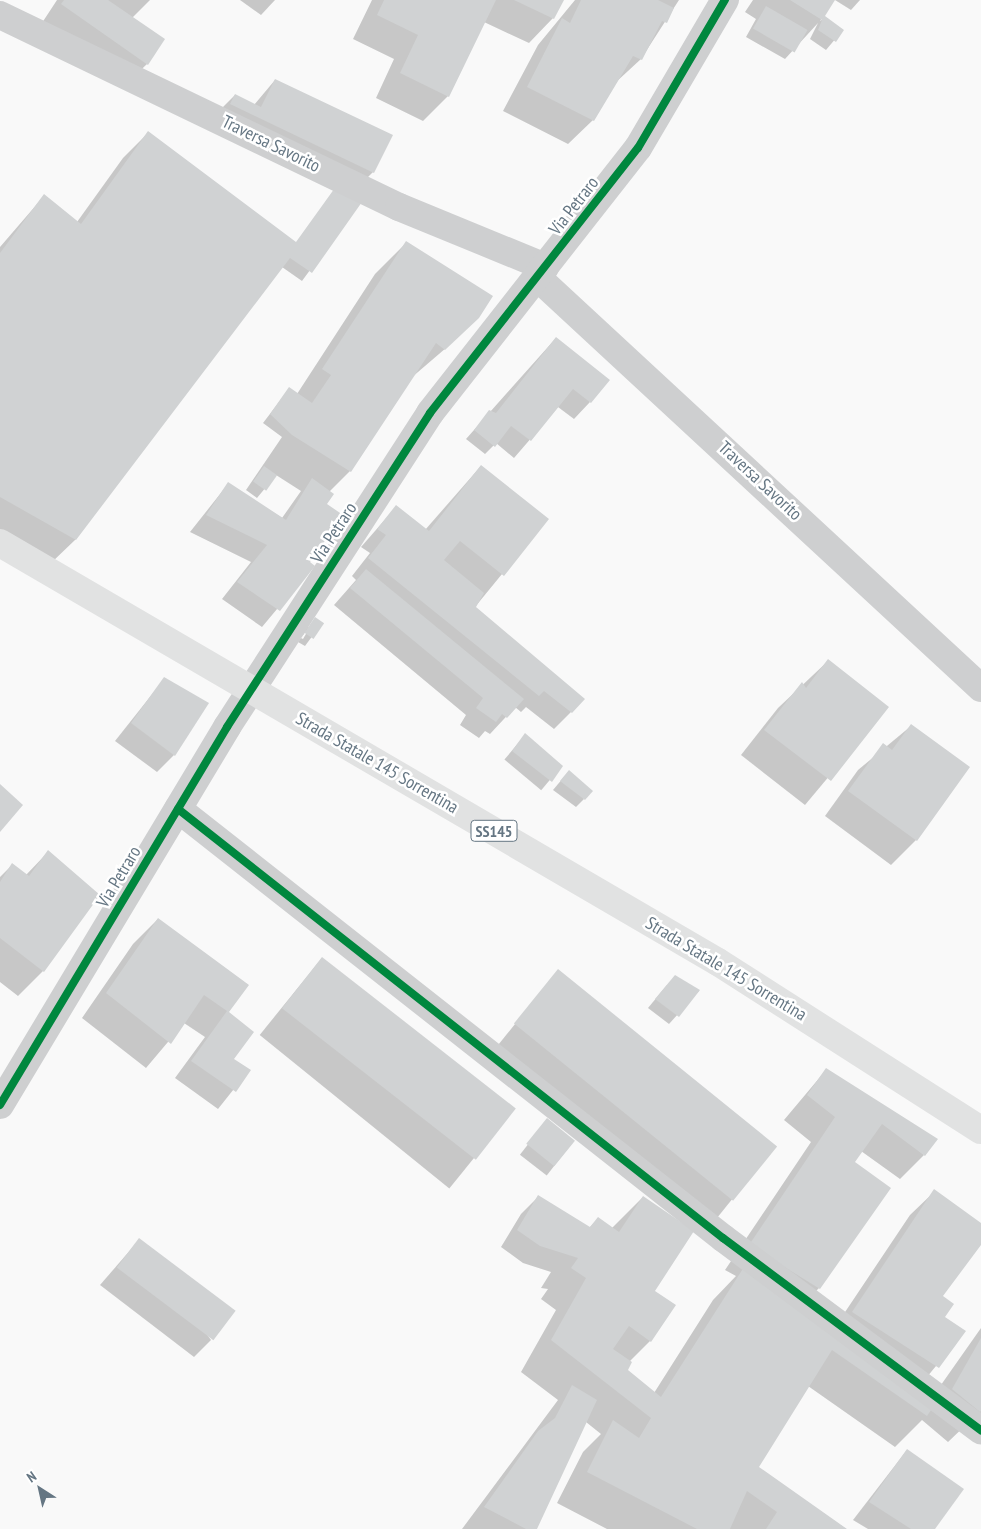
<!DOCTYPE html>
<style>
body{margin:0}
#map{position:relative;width:981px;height:1529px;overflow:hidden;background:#f9f9f9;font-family:"PT Sans Narrow",sans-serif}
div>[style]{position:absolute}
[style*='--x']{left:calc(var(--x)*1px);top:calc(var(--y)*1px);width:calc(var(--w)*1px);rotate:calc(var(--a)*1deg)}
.shadow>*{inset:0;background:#0003;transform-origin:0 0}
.building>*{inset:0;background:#d0d2d3;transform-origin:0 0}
.minor>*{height:28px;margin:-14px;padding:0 14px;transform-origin:14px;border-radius:14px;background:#cecfd0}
.highway>*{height:28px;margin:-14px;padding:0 14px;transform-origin:14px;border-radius:14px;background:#e1e2e2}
.cycleway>*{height:8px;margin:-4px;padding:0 4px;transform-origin:4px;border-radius:4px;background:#00873e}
span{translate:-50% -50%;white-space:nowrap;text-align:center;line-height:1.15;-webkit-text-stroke:5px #fff;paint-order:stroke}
.shield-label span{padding:1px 4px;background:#fff;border:1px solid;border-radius:4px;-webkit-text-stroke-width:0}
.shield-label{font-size:16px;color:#657683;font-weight:700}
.street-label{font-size:18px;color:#657683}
.north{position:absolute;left:15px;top:1464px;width:50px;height:50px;-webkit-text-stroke:4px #fff;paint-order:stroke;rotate:325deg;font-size:14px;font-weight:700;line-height:20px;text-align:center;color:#657683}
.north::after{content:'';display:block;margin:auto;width:18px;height:22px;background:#657683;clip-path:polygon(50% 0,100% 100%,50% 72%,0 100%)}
</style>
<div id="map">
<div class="shadow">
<i style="clip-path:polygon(57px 0,150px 0,132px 18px,147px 64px,122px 88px,38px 29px)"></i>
<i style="clip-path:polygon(240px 0,275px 0,261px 15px)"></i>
<i style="clip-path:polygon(372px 0,562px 0,553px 18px,529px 43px,484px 22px,448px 96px,423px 121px,376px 98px,394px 59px,353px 39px)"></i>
<i style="clip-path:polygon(575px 0,679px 0,641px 59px,615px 83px,593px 120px,568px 144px,503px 111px,538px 45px)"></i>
<i style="clip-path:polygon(753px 0,833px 0,820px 21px,825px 18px,842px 31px,826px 50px,810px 39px,818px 23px,785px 59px,746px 37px,756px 19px,745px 12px)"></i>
<i style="clip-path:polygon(835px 0,860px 0,851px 10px)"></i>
<i style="clip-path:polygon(275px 80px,373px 172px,356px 189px,218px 112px,235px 95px,254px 105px)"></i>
<i style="clip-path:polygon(148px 133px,297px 245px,338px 186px,360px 202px,302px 281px,282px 267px,75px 540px,50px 564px,0 535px,0 247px,44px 196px,77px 222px,123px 158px)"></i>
<i style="clip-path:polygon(406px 243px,446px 348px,411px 378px,350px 471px,329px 492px,308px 562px,313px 566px,262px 627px,222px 599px,251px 562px,190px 532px,228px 484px,282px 518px,301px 491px,276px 475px,257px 498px,246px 490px,282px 437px,263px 423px,289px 389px,297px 394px,375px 274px)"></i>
<i style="clip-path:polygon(556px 338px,590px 402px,574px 419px,558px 407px,514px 458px,496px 443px,485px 454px,466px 439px)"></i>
<i style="clip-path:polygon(481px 466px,547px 519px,475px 607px,583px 700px,554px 729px,526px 707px,521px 712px,515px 707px,490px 734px,485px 731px,479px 738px,460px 725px,466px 715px,334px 605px,356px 580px,352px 576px,370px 553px,361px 547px,396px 507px,425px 530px)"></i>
<i style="clip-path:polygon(evenodd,315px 619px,322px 623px,305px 646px,298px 642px,315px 619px,307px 627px,310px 627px,303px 639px,301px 638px,307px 627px)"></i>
<i style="clip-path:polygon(828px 661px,887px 707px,805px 805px,741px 755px,778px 708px)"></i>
<i style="clip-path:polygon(165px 678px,174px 755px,157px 772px,115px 741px)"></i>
<i style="clip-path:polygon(911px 726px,916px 840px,891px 865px,825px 816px,858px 770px)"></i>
<i style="left:525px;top:735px;width:48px;height:32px;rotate:40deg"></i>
<i style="clip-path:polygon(569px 771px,584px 799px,576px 807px,553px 790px)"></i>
<i style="clip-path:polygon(48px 852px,99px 895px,43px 971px,18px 996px,0 982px,0 877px,12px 865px,26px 875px)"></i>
<i style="clip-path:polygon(158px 919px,248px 985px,227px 1012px,232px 1059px,249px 1070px,218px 1109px,175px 1078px,205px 1037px,184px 1023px,146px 1068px,82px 1018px,133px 944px)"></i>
<i style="left:322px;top:958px;width:244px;height:99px;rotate:39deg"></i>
<i style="left:558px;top:971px;width:279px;height:112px;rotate:39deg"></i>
<i style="clip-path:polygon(667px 985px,699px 991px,669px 1024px,648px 1008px)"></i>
<i style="clip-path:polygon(826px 1070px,924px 1155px,900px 1179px,861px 1151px,853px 1162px,819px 1288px,801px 1306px,835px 1327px,910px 1215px,935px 1191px,981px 1225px,981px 1243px,941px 1296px,943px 1318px,964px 1332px,922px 1383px,936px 1392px,981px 1328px,981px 1431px,969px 1422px,948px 1442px,922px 1420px,895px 1447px,808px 1386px,757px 1467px,846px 1529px,607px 1529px,557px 1503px,583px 1452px,601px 1434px,586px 1422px,535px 1529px,462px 1529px,558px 1400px,521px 1372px,556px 1310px,541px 1299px,548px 1289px,541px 1288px,551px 1272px,523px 1263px,501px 1247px,521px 1214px,538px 1197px,589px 1228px,598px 1219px,612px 1228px,643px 1197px,654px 1292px,650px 1341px,629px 1362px,627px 1371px,654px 1393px,713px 1300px,736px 1276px,725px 1270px,811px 1142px,784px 1120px)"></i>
<i style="left:547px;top:1120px;width:34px;height:44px;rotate:38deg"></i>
<i style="clip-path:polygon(139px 1240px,211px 1340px,194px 1357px,100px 1285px)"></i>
<i style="clip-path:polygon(907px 1450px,934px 1529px,868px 1529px,853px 1520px)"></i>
</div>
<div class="building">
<i style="clip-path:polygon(64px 0,108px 0,165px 39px,148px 65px,61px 4px)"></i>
<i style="clip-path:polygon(384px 0,496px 0,449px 97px,400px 73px,418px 35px,377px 15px)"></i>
<i style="clip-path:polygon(514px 0,564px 0,554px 19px)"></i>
<i style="clip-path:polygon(581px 0,658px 0,674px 8px,667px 23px,662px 21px,642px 60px,633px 56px,594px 121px,527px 87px,562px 18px,570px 23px)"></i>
<i style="clip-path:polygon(790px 0,835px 0,825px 16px,844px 30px,836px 42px,818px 30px,822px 20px)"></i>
<i style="left:766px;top:6px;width:48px;height:26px;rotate:30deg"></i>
<i style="clip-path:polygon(275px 79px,393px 135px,374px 173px,230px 104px,235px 94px,261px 107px)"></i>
<i style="clip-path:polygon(148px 131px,296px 242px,337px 185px,362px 202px,312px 273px,290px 258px,76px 540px,0 497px,0 253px,44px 194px,81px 224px)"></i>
<i style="clip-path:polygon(406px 241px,493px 296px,479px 318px,445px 350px,436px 343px,351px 472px,292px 435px,270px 414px,289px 387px,312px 403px,331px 375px,322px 369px)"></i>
<i style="clip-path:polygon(556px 337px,610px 380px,591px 403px,573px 389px,531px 441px,511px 426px,495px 447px,474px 430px,489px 410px,496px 413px)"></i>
<i style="clip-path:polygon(481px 465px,549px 519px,504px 576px,460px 541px,444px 560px,484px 593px,476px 607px,585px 699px,572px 713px,544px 691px,539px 696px,368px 558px,386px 535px,377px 529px,396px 505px,429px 531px)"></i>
<i style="left:264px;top:466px;width:16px;height:19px;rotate:35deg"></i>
<i style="clip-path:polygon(312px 478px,334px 494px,327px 504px,343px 515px,310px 562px,315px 566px,280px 611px,237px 582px,267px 545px,206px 515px,228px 482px,286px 520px)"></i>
<i style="clip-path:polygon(366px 569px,524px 699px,507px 718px,502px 714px,496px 722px,476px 708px,483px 698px,350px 588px)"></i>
<i style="left:315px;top:617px;width:11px;height:19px;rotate:34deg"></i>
<i style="clip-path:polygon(828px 659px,889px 707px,831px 781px,764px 730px,802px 682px,806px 688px)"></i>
<i style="clip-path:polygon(164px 677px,209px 703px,175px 756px,131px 723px)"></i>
<i style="clip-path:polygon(911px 724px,970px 767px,917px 841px,848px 791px,883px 743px,892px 750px)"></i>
<i style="clip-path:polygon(525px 733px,563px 766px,552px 782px,512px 751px)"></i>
<i style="clip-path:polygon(569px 770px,593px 791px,585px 800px,560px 781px)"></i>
<i style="clip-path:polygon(0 784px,23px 805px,0 832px)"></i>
<i style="clip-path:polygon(48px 850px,100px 895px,44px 972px,0 938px,0 882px,12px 863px,29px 876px)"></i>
<i style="clip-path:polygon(158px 918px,249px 985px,229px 1012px,254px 1032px,234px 1059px,251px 1070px,236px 1092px,191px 1061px,227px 1011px,204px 995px,171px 1044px,106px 993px)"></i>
<i style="left:322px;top:957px;width:246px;height:65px;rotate:38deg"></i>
<i style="left:558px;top:969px;width:282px;height:70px;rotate:39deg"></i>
<i style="clip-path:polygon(675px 975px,700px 990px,679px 1017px,655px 999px)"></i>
<i style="clip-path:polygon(826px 1068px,938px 1139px,925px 1156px,882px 1124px,855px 1162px,891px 1188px,820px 1289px,749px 1245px,835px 1117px,807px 1095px)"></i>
<i style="left:547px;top:1118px;width:36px;height:33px;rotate:39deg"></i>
<i style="clip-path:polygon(934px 1189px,981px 1223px,981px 1245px,943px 1296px,954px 1304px,945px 1317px,966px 1331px,939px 1368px,852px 1312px)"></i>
<i style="clip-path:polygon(538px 1195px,590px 1227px,598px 1217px,619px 1232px,643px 1196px,694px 1231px,655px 1291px,676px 1305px,651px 1342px,629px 1326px,613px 1349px,632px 1362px,628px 1370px,661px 1397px,744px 1267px,942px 1394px,927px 1416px,832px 1350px,759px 1467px,847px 1529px,766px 1529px,777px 1512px,747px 1491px,730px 1529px,697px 1529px,587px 1472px,613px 1420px,639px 1438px,651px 1418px,551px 1340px,586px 1278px,571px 1268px,578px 1258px,540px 1246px,517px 1230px)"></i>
<i style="left:139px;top:1238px;width:121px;height:37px;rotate:37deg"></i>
<i style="clip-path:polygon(981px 1338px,981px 1411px,980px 1412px,952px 1389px)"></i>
<i style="clip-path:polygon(572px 1385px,597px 1400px,537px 1529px,526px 1529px,484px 1507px,538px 1431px,555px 1418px)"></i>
<i style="clip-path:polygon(907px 1449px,964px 1489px,935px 1529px,911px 1529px,869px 1502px)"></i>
</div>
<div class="minor">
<i style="--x:0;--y:15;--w:443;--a:25.7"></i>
<i style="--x:399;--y:207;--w:158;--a:22.3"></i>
<i style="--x:537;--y:277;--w:605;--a:42.79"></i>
<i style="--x:178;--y:809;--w:694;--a:38.21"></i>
<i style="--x:723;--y:1238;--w:322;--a:36.7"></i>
<i style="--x:0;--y:1105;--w:441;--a:-59"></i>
<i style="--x:227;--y:727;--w:374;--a:-57.1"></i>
<i style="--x:430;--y:413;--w:337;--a:-51.9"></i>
<i style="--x:638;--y:148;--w:172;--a:-59.6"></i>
</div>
<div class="highway">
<i style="--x:0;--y:543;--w:831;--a:30.27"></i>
<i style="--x:718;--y:962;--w:312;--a:32.6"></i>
</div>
<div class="cycleway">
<i style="--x:178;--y:809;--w:694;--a:38.21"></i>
<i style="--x:723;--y:1238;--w:322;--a:36.7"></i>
<i style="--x:0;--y:1105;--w:441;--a:-59"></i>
<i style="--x:227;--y:727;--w:374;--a:-57.1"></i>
<i style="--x:430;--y:413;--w:337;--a:-51.9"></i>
<i style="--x:638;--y:148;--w:172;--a:-59.6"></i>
</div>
<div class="shield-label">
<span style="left:494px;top:831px">SS145</span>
</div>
<div class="street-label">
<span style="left:271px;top:144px;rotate:26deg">Traversa Savorito</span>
<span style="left:574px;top:206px;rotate:-52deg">Via Petraro</span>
<span style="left:760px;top:481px;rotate:43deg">Traversa Savorito</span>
<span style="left:334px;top:533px;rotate:-57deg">Via Petraro</span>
<span style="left:377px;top:763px;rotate:30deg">Strada Statale 145 Sorrentina</span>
<span style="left:119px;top:877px;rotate:-59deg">Via Petraro</span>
<span style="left:726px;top:969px;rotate:31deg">Strada Statale 145 Sorrentina</span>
</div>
<div class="north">N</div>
</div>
